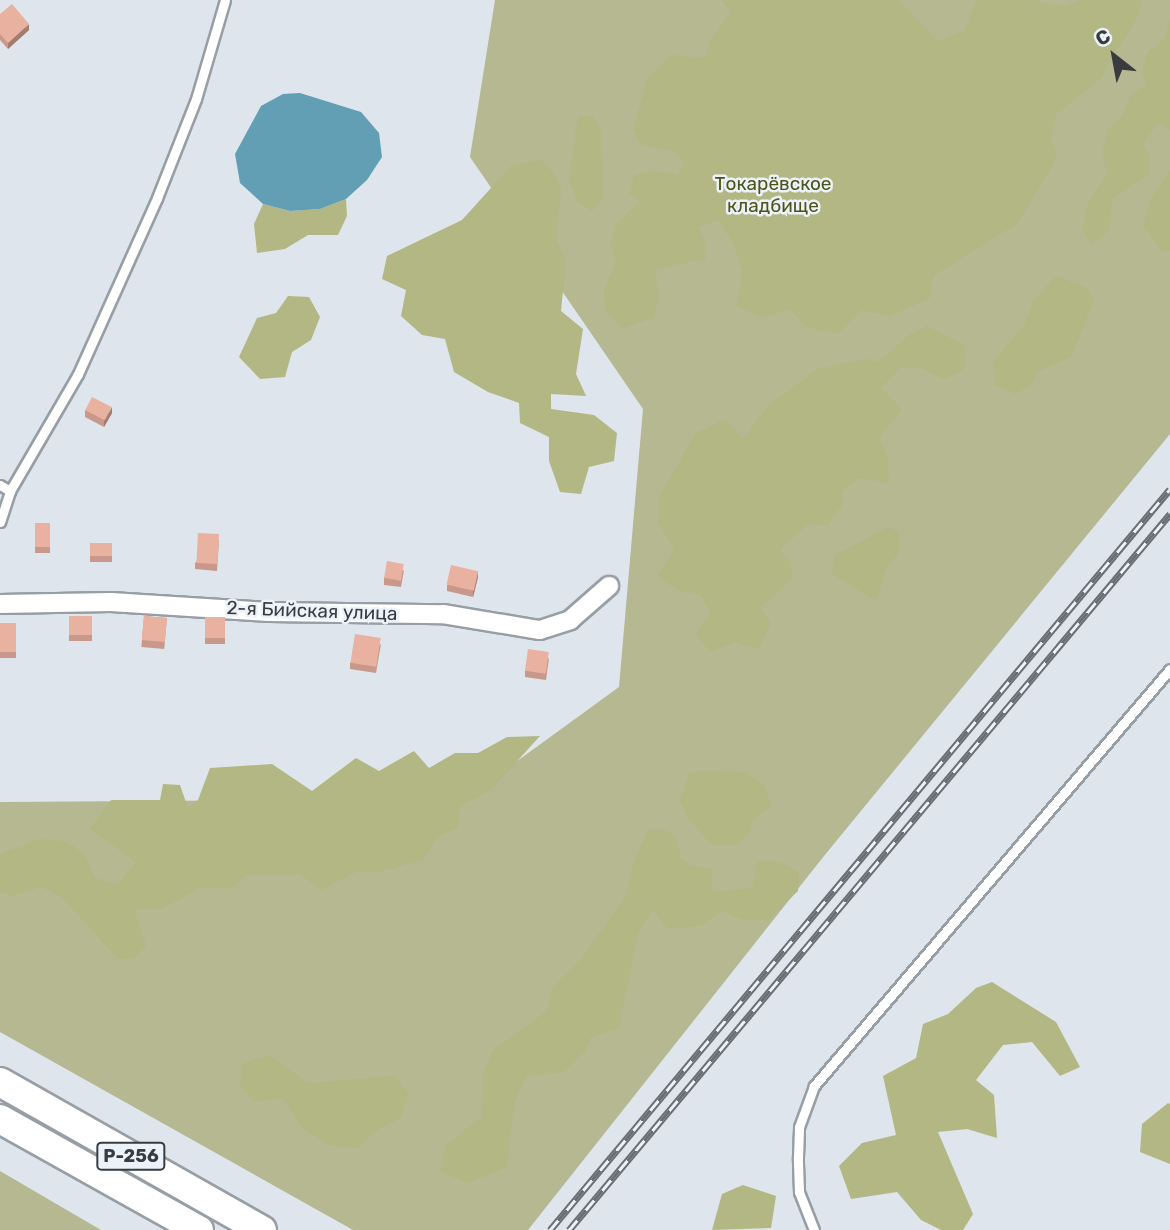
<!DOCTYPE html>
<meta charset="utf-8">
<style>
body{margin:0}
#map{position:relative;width:1170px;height:1230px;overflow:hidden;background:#dee5ec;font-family:Rubik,sans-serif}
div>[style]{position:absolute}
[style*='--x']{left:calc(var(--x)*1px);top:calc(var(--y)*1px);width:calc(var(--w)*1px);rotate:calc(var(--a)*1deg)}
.green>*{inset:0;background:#b5b890}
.forest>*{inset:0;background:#b3b783}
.water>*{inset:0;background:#629fb4}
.roads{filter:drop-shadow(2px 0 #979ea4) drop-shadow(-2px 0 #979ea4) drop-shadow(0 2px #979ea4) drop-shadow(0 -2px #979ea4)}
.service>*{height:9px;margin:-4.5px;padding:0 4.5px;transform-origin:4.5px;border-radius:4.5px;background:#fff}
.minor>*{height:18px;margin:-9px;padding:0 9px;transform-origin:9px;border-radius:9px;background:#fff}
.trunk>*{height:28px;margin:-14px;padding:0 14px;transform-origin:14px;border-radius:14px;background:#fff}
.rail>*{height:7px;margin-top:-3.5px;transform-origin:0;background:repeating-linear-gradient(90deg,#ebf2f9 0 13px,#6a6e72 0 26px);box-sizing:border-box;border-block:2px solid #6a6e72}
.wall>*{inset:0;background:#c8988a;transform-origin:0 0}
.shaded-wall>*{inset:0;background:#a37c70}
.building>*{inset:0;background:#e9b1a0;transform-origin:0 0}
span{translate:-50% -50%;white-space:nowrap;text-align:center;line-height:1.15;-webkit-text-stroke:5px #ebf2f9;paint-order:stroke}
.shield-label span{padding:2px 5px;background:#ebf2f9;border:2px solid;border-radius:5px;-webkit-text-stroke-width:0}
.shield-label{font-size:18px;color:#393c3f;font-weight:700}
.park-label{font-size:19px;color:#505317}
.street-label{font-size:19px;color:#393c3f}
.north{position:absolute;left:1079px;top:21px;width:70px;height:70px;-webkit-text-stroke:5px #ebf2f9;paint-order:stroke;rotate:329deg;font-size:19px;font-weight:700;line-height:28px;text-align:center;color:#393c3f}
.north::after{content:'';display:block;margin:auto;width:24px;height:32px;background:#393c3f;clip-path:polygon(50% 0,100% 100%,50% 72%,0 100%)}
</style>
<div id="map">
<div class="green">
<i style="clip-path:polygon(495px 0,1170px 0,1170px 434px,824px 856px,528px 1230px,353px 1230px,0 1032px,0 802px,465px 799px,619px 687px,643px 409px,470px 157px)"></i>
<i style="clip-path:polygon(0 1171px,101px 1230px,0 1230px)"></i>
</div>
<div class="forest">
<i style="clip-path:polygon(721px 0,899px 0,938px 42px,965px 30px,976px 0,1034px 0,1064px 7px,1082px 0,1142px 0,1137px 18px,1099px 80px,1056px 114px,1051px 137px,1057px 157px,1018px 223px,933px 276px,929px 299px,889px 316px,861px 310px,838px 334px,806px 327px,790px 309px,762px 317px,736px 306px,743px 272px,733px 243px,718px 220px,698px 227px,704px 237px,706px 259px,655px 269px,659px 295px,654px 317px,622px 329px,605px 310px,604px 290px,616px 262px,611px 243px,615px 225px,640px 201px,629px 193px,634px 175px,654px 171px,678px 175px,684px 162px,673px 151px,640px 144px,633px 129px,647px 80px,672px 55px,705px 58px,710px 40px,731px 11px)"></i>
<i style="clip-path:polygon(1170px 20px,1170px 130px,1159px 122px,1142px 145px,1150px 156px,1148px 175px,1113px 198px,1109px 230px,1092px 245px,1082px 230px,1088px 203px,1107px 174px,1102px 155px,1108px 129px,1121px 119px,1131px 94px,1146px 85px,1142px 73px,1147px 53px,1165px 38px)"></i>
<i style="clip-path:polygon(578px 115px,593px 117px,601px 131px,603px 199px,592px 211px,578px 203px,569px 179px)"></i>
<i style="clip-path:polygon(541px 159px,556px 176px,561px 190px,556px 241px,566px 260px,561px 311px,583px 329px,576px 374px,586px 396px,551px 394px,551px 409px,594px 415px,617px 433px,614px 461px,589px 467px,581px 494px,560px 492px,549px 461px,549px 437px,520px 423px,519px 403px,488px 392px,454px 372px,445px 339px,422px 335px,401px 316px,406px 290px,382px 279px,387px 256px,462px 220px,511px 166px)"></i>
<i style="clip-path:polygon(1170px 171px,1170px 251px,1162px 250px,1143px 226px,1150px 200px)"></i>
<i style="clip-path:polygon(346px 199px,347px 216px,338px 235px,308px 235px,285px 249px,257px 253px,254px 224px,263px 204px,290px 211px,320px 209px)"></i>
<i style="clip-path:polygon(1055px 276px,1086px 287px,1094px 300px,1071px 357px,1037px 372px,1032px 384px,1015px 394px,995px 385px,993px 361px,1024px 326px,1033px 302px)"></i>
<i style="clip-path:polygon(288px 296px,309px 297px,320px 317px,311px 340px,292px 352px,285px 377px,260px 379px,239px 357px,257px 318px,276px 313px)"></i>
<i style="clip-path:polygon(927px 326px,964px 345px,965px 369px,944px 379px,920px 368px,900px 368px,881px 388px,902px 409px,879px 437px,888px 459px,889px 483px,858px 478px,842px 491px,842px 505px,827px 526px,808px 524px,779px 550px,789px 559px,793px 578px,760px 608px,771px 623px,758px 649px,735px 642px,711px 652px,695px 634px,711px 614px,701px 595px,677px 590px,657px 576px,674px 550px,658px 522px,658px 499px,696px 433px,726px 419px,742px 439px,769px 405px,819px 368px,868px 359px,878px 362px,909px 335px)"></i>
<i style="clip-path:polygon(889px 527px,899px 532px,899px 552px,886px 570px,876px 601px,831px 573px,835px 555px)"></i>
<i style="clip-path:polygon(540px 736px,491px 790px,460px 806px,458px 827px,438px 837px,423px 860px,379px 872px,356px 872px,321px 890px,300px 874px,247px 874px,232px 888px,199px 888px,160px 910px,134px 910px,146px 945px,135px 958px,118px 959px,62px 897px,41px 887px,12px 896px,0 892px,0 854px,42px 838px,67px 842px,84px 854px,95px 878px,118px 885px,136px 862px,90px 829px,111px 800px,160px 800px,163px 784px,180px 785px,188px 808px,198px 800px,210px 768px,272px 764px,312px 791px,356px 758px,379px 771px,414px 751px,429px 768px,455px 753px,478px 753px,507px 737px)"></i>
<i style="clip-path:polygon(700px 771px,745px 772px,765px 786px,771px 805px,753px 820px,750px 833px,735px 846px,712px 845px,687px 817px,680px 799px,689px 774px)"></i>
<i style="clip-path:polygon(649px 829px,668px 831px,676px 838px,681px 858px,690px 865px,712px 869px,712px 892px,752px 888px,757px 862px,779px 862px,799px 872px,798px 891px,768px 920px,745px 920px,721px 911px,701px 926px,668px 929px,653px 909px,638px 933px,619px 1028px,591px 1037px,585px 1051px,564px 1072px,526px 1076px,515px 1101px,507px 1167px,467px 1183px,441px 1171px,445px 1146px,481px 1117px,483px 1074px,493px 1050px,547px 1011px,552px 988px,582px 958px,625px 897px,634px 861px)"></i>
<i style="clip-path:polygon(992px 982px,1056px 1022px,1080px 1067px,1060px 1076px,1032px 1042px,1003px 1045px,976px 1080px,994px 1095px,997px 1138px,967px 1129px,938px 1132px,973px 1214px,963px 1230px,941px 1230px,921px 1220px,897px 1192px,851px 1199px,839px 1166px,862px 1143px,896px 1135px,883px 1076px,916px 1058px,923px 1024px,948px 1014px,976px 988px)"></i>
<i style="clip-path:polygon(269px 1055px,308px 1083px,395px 1076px,408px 1093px,401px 1118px,375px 1131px,359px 1148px,328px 1145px,303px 1129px,283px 1098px,254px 1102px,240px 1085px,242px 1064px)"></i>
<i style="clip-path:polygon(1168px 1103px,1170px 1104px,1170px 1164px,1140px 1152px,1142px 1124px)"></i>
<i style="clip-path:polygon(743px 1185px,776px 1196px,771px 1228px,712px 1230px,722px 1194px)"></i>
</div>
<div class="water">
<i style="clip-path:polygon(300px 93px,361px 112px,379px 133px,382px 157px,367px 180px,346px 199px,320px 209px,290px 211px,263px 204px,240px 183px,235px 154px,261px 106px,283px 94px)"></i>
</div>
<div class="roads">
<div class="service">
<i style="--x:0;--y:485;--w:12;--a:31"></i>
<i style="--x:0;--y:522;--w:33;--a:-72"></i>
<i style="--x:10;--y:491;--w:135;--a:-59.8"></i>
<i style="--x:78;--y:374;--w:193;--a:-65.8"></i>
<i style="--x:157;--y:198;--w:106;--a:-68.5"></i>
<i style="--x:196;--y:99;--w:103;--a:-73.7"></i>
<i style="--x:814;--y:1230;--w:41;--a:-111.5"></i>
<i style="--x:799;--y:1192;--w:35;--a:-92"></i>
<i style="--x:798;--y:1157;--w:30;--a:-88"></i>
<i style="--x:799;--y:1127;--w:44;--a:-69.9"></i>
<i style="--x:814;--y:1086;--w:548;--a:-49.51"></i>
</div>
<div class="minor">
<i style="--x:0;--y:604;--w:111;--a:-1"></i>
<i style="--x:111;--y:602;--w:158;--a:3.6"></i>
<i style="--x:269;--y:612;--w:174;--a:0.7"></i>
<i style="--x:443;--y:614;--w:98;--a:9.4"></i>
<i style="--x:540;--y:630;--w:32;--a:-18"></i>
<i style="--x:570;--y:620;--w:52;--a:-41.1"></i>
</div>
<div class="trunk">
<i style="--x:0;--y:1082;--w:301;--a:29.5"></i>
<i style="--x:0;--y:1119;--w:228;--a:29.2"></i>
</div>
</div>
<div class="rail">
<i style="--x:550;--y:1230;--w:966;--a:-50.08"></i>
<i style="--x:569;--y:1230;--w:935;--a:-49.99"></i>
</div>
<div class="wall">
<i style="clip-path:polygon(0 14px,29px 30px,8px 49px,0 40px)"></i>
<i style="clip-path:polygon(85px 410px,112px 413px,104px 427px,85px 417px)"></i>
<i style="left:35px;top:523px;width:15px;height:30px"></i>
<i style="clip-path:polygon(219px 540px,217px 571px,195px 569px,195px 563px)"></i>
<i style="left:112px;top:543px;width:19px;height:22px;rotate:90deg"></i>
<i style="clip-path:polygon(404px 570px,401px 587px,384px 585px,384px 578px)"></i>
<i style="clip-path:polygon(478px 577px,473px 597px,447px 591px,447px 585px)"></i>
<i style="left:92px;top:616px;width:25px;height:23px;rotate:90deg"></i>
<i style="left:144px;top:616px;width:23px;height:31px;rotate:5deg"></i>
<i style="left:205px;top:617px;width:20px;height:27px"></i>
<i style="left:0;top:623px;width:16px;height:35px"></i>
<i style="clip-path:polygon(381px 644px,376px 673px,350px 669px,350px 663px)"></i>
<i style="clip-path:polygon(549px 658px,546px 680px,525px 677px,525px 671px)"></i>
</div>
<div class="shaded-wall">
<i style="clip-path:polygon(29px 24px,29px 30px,8px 49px,8px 43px)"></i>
<i style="clip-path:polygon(112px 407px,112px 413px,104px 427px,104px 421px)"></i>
<i style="clip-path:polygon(478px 571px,478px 577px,473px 597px,473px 591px)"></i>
</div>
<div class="building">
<i style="clip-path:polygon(12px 4px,29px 24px,8px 43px,0 34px,0 14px)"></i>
<i style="left:92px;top:397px;width:22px;height:15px;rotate:27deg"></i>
<i style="left:35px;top:523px;width:15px;height:24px"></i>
<i style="left:198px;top:533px;width:21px;height:30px;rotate:3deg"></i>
<i style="left:112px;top:543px;width:13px;height:22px;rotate:90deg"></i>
<i style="left:387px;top:561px;width:17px;height:17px;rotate:10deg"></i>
<i style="left:451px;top:565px;width:28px;height:20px;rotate:13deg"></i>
<i style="left:92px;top:616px;width:19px;height:23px;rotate:90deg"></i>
<i style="left:144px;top:616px;width:23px;height:24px;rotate:5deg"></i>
<i style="left:205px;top:617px;width:20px;height:21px"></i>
<i style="left:0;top:623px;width:16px;height:29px"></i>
<i style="left:355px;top:634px;width:26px;height:29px;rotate:9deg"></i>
<i style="left:528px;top:649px;width:21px;height:22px;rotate:8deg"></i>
</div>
<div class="shield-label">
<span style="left:131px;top:1156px">Р-256</span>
</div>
<div class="park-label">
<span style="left:773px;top:195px">Токарёвское<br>кладбище</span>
</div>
<div class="street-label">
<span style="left:312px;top:611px;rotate:2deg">2-я Бийская улица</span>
</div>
<div class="north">С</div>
</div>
